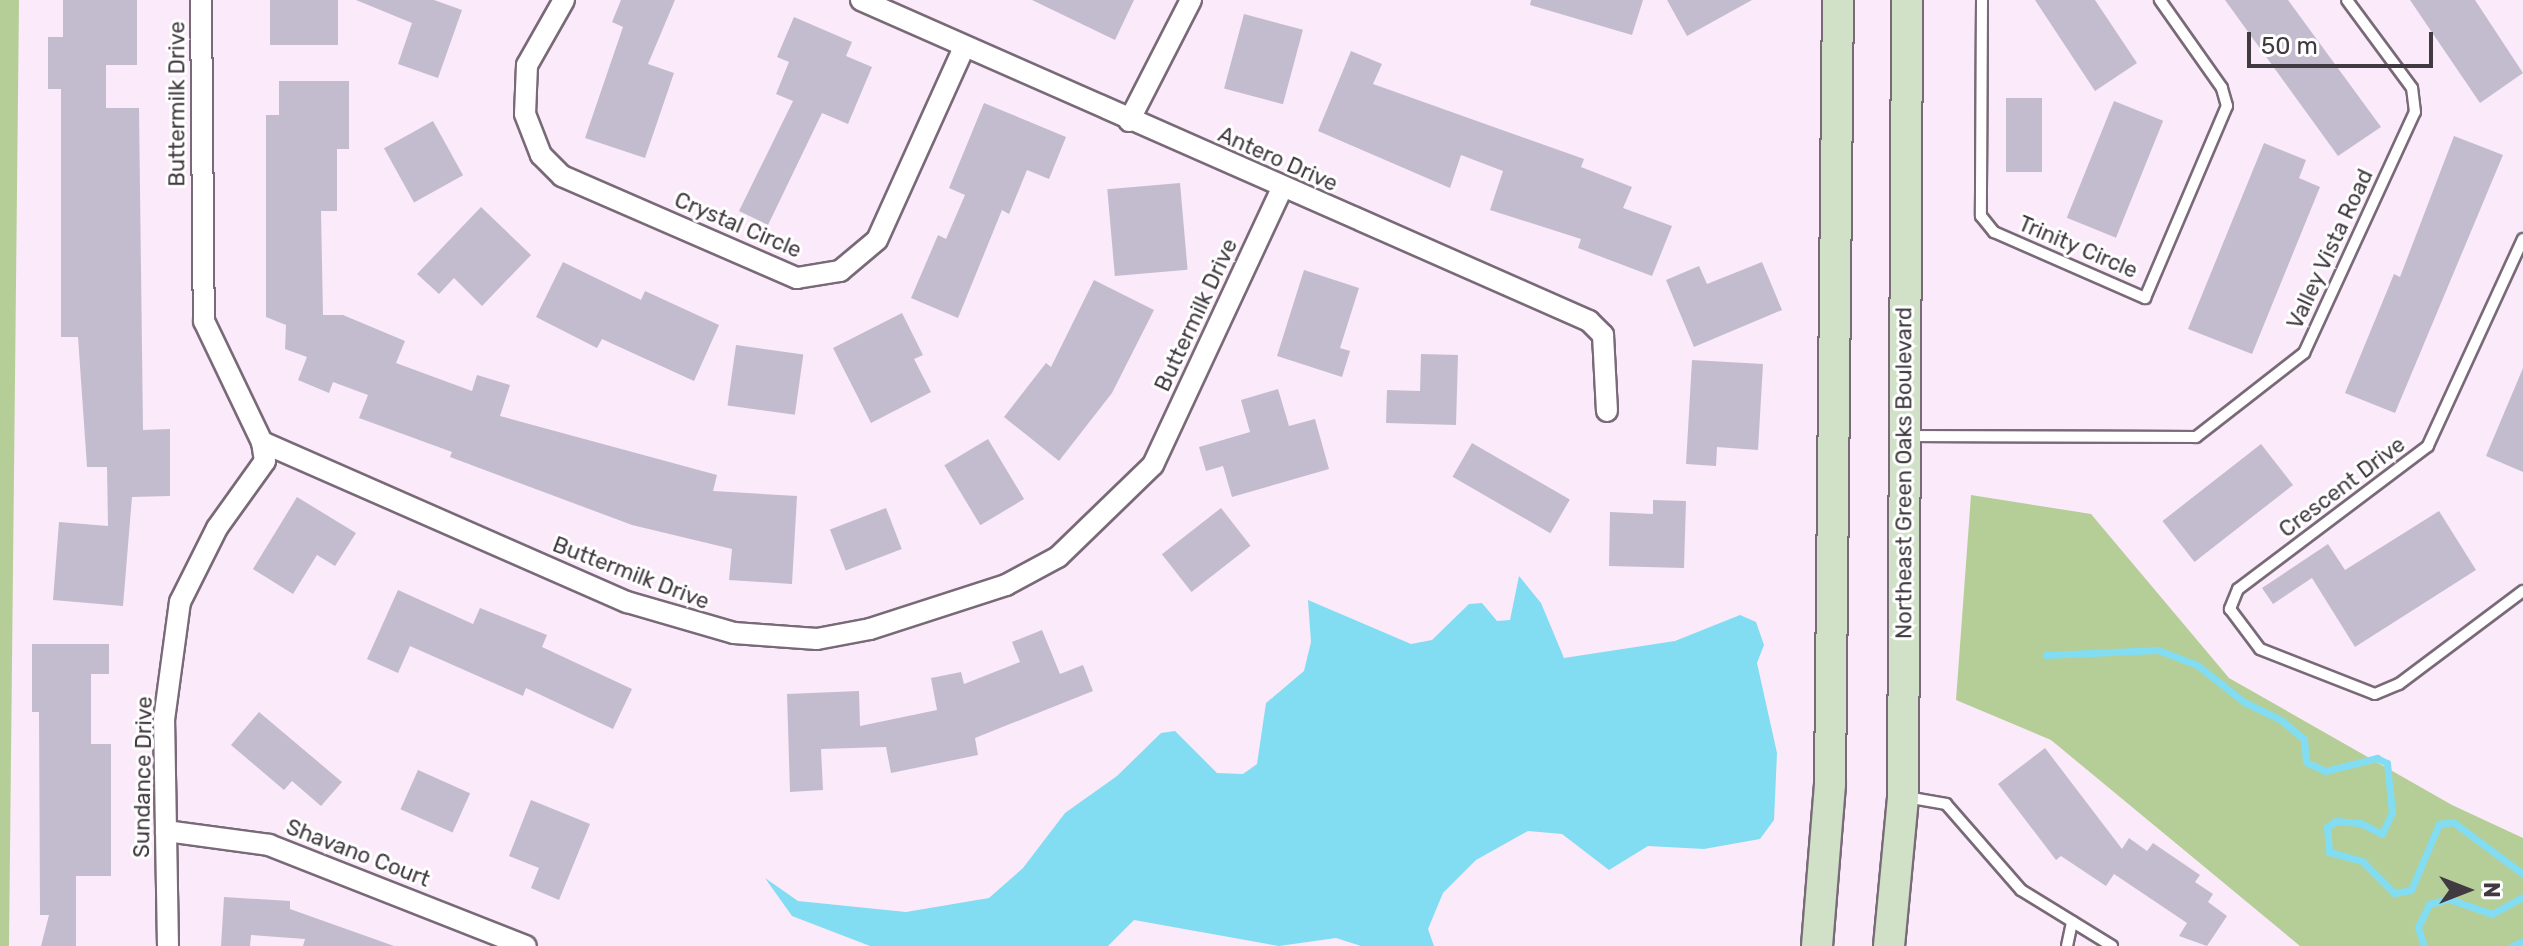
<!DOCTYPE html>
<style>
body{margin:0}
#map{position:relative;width:2523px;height:946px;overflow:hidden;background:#fbeaf9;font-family:Rubik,sans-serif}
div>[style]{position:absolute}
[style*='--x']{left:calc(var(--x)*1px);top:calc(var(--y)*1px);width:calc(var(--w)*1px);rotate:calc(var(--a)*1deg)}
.green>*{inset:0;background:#b5ce97}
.water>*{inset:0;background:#82dcf2}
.stream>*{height:7px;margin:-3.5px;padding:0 3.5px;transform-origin:3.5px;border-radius:3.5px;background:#82dcf2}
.building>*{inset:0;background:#c3bccf;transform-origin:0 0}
.roads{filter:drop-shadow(2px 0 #796a78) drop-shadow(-2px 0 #796a78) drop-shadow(0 2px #796a78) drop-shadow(0 -2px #796a78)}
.lane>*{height:10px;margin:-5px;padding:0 5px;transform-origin:5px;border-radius:5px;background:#fff}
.street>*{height:20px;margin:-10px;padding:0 10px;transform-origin:10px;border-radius:10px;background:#fff}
.secondary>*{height:30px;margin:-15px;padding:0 15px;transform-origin:15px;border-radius:15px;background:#d0e1c8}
span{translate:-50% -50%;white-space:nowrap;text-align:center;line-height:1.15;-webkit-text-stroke:6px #fff;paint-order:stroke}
.street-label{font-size:22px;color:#413a40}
.north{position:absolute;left:2427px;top:850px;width:80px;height:80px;-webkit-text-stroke:6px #fff;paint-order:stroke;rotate:90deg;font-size:22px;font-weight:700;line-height:32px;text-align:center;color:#413a40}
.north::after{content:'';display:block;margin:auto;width:28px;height:36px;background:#413a40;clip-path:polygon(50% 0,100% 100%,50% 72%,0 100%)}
.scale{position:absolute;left:2247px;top:32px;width:186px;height:36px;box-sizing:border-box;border:4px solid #413a40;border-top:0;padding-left:10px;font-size:24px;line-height:28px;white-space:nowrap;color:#413a40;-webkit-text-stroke:6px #fff;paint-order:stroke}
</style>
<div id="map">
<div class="green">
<i style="clip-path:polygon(0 0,19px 0,9px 946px,0 946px)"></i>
<i style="clip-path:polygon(1971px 495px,2091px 514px,2229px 678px,2452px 805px,2523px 838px,2523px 946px,2300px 946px,2051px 740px,1956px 700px)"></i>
</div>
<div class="water">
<i style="clip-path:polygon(1519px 576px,1541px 603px,1564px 658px,1675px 641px,1740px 615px,1756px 622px,1764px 645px,1757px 663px,1777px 753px,1774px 820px,1760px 839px,1704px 849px,1648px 846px,1609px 870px,1562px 834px,1528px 831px,1476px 860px,1443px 893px,1428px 929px,1434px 946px,1361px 946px,1336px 938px,1279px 946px,1134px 920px,1108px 946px,870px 946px,792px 916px,765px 878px,798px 901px,906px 912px,989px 898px,1023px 868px,1065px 813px,1117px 776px,1161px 733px,1175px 731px,1217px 773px,1243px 774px,1257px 764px,1266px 703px,1304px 671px,1311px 642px,1308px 600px,1411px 644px,1432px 640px,1469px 604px,1482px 603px,1497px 621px,1510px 620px)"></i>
</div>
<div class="stream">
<i style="--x:2046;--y:655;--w:112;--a:-2.6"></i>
<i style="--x:2158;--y:650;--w:42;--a:21"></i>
<i style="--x:2197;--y:665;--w:60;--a:38.2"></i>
<i style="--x:2244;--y:702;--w:41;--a:25.9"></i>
<i style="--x:2281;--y:720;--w:30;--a:40"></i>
<i style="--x:2304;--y:739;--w:23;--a:85"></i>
<i style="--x:2306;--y:762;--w:21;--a:25"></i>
<i style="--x:2325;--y:771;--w:54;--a:-14"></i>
<i style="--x:2377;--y:758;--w:11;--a:27"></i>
<i style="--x:2387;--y:763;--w:49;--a:84.2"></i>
<i style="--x:2392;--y:812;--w:24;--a:114"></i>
<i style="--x:2382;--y:834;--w:25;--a:-153"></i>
<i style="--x:2360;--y:823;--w:24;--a:-175"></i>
<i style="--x:2336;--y:821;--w:11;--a:146"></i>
<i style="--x:2327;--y:827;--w:25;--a:85"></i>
<i style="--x:2329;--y:852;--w:34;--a:15"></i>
<i style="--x:2362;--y:861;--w:45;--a:45"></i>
<i style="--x:2394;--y:893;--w:17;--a:-10"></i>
<i style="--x:2411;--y:890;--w:72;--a:-67"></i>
<i style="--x:2439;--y:824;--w:14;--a:-8"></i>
<i style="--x:2453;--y:822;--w:87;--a:36.6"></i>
<i style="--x:2424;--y:946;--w:20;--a:-108"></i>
<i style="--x:2418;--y:927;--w:25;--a:-64"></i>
<i style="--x:2429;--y:904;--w:21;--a:-14"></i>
<i style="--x:2449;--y:899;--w:46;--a:19.2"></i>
<i style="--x:2492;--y:914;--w:35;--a:-29"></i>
<i style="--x:2512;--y:946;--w:12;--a:-24"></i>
</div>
<div class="building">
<i style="clip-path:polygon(63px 0,137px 0,137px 65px,106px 65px,106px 108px,139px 108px,143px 430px,170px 429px,170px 496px,132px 497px,123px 606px,53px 600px,59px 522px,108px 526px,107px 467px,87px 467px,78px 337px,61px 337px,61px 89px,48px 89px,48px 37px,63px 37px)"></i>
<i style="left:270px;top:0;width:68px;height:45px"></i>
<i style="clip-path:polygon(356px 0,434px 0,462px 10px,438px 78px,398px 64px,412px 23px)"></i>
<i style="clip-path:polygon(621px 0,675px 0,648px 64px,674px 73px,645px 158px,585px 138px,623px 27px,612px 22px)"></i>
<i style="clip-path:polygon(1032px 0,1134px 0,1115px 40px)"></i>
<i style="clip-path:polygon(1531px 0,1643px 0,1632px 35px,1530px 5px)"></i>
<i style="clip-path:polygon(1667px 0,1752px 0,1687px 36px)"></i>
<i style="clip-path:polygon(2035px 0,2095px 0,2137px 63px,2095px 91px)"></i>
<i style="clip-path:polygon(2225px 0,2288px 0,2381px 127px,2338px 156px)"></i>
<i style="clip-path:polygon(2410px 0,2475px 0,2523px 73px,2480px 103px)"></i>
<i style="left:1244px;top:14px;width:61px;height:77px;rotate:15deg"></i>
<i style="clip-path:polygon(794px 17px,852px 42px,846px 56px,872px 67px,848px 124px,822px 113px,768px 225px,739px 211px,793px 101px,776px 94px,789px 62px,777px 57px)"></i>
<i style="clip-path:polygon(1351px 51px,1382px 64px,1373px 84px,1584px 159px,1581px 167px,1632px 187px,1623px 208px,1672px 226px,1652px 276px,1578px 248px,1581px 239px,1490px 210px,1503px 171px,1461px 155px,1450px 188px,1318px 131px)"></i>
<i style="clip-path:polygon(279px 81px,349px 81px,349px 149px,337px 149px,337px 211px,321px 211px,323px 315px,343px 315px,405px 341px,396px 363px,472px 391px,477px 375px,510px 385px,500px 416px,717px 475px,713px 491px,797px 496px,792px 584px,729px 580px,732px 549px,632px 525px,450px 457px,452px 452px,359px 418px,368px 395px,333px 382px,329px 393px,298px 380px,307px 357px,285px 349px,286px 325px,266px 317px,266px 115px,279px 115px)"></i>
<i style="left:2006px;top:98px;width:36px;height:74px"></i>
<i style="left:2114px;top:101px;width:53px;height:126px;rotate:22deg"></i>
<i style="clip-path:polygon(984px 103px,1066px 137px,1049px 179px,1027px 170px,1009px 214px,1002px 210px,958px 318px,911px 298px,938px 235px,946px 239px,965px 195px,949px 188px)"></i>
<i style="left:433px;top:121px;width:62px;height:56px;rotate:61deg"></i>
<i style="clip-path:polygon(2454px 136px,2503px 155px,2395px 413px,2345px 393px,2394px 274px,2400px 277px)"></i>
<i style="clip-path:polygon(2264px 143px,2306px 160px,2299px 178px,2320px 187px,2252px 354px,2188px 329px)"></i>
<i style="left:1180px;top:183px;width:87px;height:73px;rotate:85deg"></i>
<i style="clip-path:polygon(481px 207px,531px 255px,482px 306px,454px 278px,439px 294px,417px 274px)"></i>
<i style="clip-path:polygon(563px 262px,641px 300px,645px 291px,719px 325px,694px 381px,602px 339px,597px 348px,536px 317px)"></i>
<i style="clip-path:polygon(1762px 262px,1782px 310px,1694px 347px,1666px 280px,1699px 266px,1707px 284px)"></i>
<i style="clip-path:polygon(1304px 270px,1359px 288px,1340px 348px,1350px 351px,1342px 377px,1277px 356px)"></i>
<i style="clip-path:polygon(1094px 280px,1154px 310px,1112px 393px,1059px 461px,1004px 417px,1046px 363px,1051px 367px)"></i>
<i style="clip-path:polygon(902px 313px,923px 355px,914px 359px,931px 392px,871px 423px,833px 348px)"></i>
<i style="left:736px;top:345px;width:68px;height:61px;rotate:8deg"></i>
<i style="clip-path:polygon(1421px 354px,1458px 355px,1456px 425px,1386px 423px,1387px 390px,1420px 391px)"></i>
<i style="clip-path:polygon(1692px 360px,1763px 364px,1758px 450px,1717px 447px,1716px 466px,1686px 464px)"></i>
<i style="clip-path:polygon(2523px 368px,2523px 472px,2486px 456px)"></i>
<i style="clip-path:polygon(1278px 389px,1289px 426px,1315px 419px,1329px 469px,1232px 497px,1223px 466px,1206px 471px,1199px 447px,1250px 432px,1241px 400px)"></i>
<i style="left:988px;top:439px;width:70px;height:51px;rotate:59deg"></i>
<i style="left:1472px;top:443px;width:113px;height:39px;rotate:30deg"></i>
<i style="left:2261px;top:444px;width:52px;height:125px;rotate:52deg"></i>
<i style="clip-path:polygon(297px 497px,356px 533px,335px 566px,317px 555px,293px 594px,253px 569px)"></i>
<i style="clip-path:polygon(1653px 500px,1686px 501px,1684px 568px,1609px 566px,1610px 512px,1653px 514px)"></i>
<i style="left:886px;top:508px;width:44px;height:60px;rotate:69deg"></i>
<i style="left:1221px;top:508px;width:48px;height:75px;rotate:52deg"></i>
<i style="clip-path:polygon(2439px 511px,2476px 570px,2355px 647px,2312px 578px,2273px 604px,2262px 588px,2328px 544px,2345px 570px)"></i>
<i style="clip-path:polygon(398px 590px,473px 624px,480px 608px,547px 635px,542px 647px,632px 689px,613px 729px,526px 688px,523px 696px,410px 646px,398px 673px,367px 659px)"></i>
<i style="clip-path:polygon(1042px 630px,1060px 674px,1083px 665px,1093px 691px,975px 738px,978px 755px,891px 773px,886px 747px,821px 749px,823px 790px,790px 792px,787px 694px,859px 691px,860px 726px,937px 710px,931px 678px,961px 672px,964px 684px,1020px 662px,1012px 642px)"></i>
<i style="clip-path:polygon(32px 644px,109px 644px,109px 674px,91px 674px,91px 744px,111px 744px,111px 876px,76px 876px,76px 946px,41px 946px,49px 915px,40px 915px,39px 712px,32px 712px)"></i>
<i style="clip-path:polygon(259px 712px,342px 782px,321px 806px,292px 781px,284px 790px,231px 745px)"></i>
<i style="clip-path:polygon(2045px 748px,2122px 849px,2129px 838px,2147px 851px,2153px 843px,2200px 875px,2195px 882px,2213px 894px,2208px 902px,2227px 916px,2207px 946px,2179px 936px,2187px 923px,2114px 874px,2106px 886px,2061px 856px,2056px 860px,1998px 784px)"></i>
<i style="left:418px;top:770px;width:57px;height:43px;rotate:24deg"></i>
<i style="clip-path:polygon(531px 800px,590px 824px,559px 900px,531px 888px,539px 868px,509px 856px)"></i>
<i style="clip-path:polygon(224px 897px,290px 901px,290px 909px,394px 946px,303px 946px,305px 939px,251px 935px,250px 946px,221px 946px)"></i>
</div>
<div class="roads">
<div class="lane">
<i style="--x:1982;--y:0;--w:216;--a:90.3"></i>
<i style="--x:1981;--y:216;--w:21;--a:51"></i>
<i style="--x:1994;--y:232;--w:165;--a:23.6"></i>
<i style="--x:2145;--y:298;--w:209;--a:-66.9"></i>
<i style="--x:2227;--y:106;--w:19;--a:-106"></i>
<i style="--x:2222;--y:88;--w:108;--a:-125.2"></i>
<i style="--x:2523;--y:239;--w:228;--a:114.7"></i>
<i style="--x:2428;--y:446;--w:238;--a:143"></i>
<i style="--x:2238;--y:589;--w:22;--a:112"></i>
<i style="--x:2230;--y:609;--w:50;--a:53.1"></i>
<i style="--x:2260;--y:649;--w:123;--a:21.4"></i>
<i style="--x:2375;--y:694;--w:26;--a:-23"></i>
<i style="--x:2399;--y:684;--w:155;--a:-36.9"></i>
<i style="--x:1907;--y:436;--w:289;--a:0.2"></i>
<i style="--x:2196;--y:437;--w:137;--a:-37.9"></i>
<i style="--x:2304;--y:353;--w:265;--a:-65.3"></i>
<i style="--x:2415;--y:112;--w:24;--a:-97"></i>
<i style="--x:2412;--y:88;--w:109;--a:-126.5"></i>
<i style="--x:1906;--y:797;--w:41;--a:9.9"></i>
<i style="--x:1946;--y:804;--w:114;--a:48.9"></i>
<i style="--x:2021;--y:890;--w:107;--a:31.6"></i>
<i style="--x:2067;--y:946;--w:25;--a:-78"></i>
</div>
<div class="street">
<i style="--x:201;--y:0;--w:321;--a:89.5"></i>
<i style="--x:204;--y:321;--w:134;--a:64.4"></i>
<i style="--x:262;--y:442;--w:399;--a:23.7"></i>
<i style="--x:627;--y:602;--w:111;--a:16.2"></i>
<i style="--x:734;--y:633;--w:83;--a:4.1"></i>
<i style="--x:817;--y:639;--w:54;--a:-10.7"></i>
<i style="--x:870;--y:629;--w:143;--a:-17.9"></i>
<i style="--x:1006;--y:585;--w:59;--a:-28.3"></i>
<i style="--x:1058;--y:557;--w:132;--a:-44.1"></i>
<i style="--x:1153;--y:465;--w:306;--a:-65"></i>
<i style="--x:564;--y:0;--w:75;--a:119.6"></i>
<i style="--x:527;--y:65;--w:49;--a:92.3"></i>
<i style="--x:525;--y:114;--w:44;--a:68.7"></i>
<i style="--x:541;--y:155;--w:30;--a:45"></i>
<i style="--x:562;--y:176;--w:256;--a:23.5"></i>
<i style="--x:797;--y:278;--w:44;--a:-9.2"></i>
<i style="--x:840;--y:271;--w:48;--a:-40"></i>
<i style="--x:877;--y:240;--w:212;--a:-65.7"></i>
<i style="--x:861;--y:0;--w:796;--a:23.79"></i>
<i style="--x:1589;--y:321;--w:20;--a:45"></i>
<i style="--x:1603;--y:335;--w:76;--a:87"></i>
<i style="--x:1129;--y:121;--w:136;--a:-62.9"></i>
<i style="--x:166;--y:831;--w:104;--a:7.7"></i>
<i style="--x:269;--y:845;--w:276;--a:21.5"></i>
<i style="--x:168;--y:946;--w:226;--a:-91"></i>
<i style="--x:164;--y:720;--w:119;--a:-82.3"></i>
<i style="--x:180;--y:602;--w:83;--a:-63.4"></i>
<i style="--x:217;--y:528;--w:82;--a:-54.4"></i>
<i style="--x:265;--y:461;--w:19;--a:-99"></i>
</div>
<div class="secondary">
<i style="--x:1817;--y:946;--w:163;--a:-85.4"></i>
<i style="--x:1830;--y:784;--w:784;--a:-89.42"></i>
<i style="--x:1889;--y:946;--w:150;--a:-84.6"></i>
<i style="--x:1903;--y:797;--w:797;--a:-89.71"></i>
</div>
</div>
<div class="street-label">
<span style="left:177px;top:104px;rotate:-90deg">Buttermilk Drive</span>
<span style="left:1278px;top:159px;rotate:24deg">Antero Drive</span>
<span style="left:738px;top:225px;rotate:23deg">Crystal Circle</span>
<span style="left:2078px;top:247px;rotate:23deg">Trinity Circle</span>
<span style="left:2330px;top:249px;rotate:-65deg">Valley Vista Road</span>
<span style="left:1196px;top:315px;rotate:-65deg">Buttermilk Drive</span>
<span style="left:1904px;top:473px;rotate:-90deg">Northeast Green Oaks Boulevard</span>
<span style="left:2342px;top:487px;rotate:-37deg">Crescent Drive</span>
<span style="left:631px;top:573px;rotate:21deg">Buttermilk Drive</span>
<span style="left:143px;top:777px;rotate:-89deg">Sundance Drive</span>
<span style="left:358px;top:853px;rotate:21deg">Shavano Court</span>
</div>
<div class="north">N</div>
<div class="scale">50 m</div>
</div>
